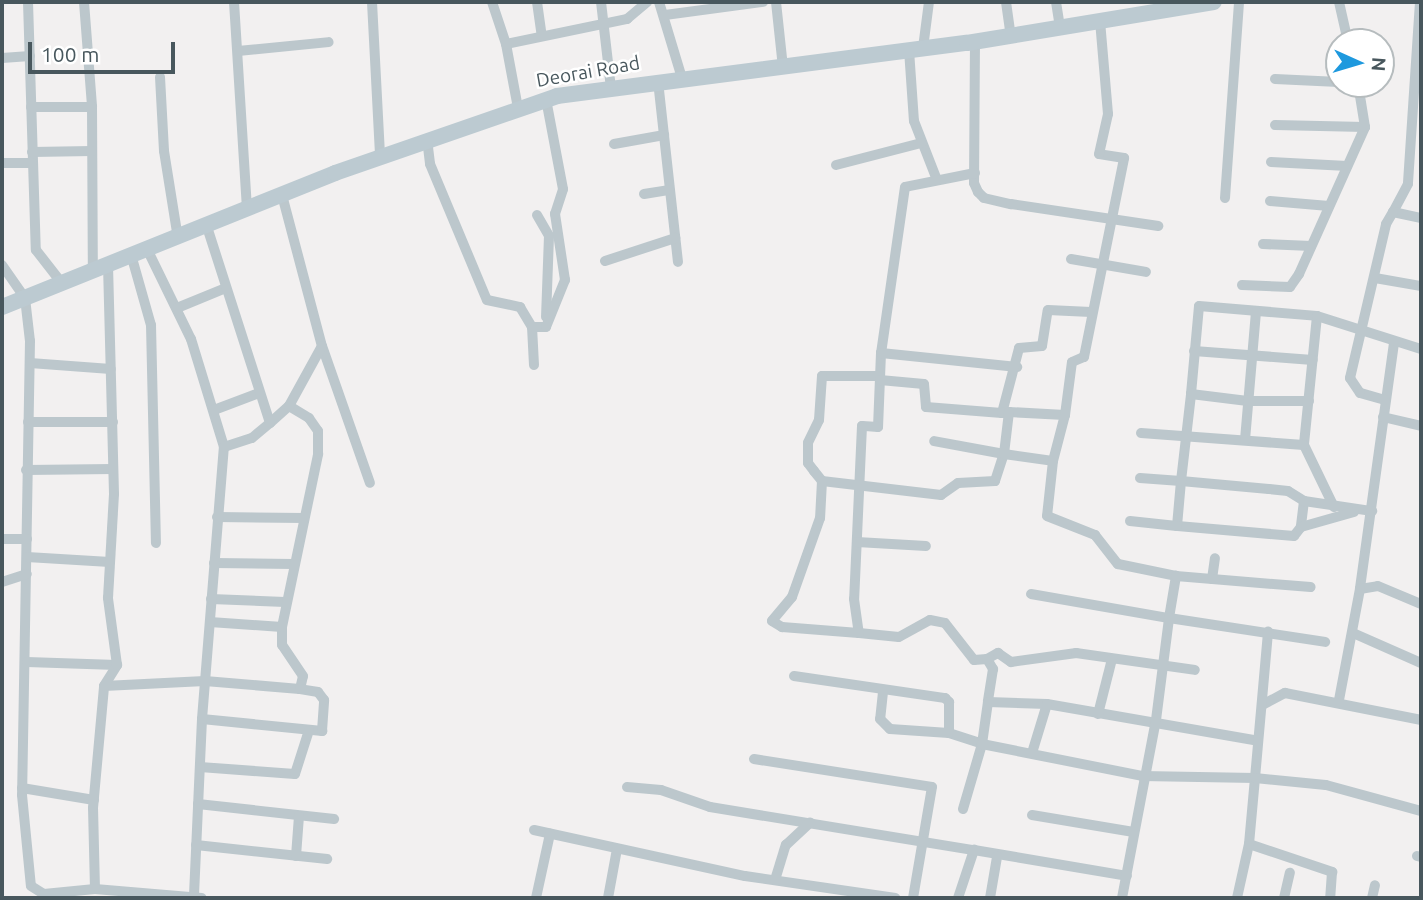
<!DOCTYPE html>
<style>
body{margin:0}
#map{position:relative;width:1423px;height:900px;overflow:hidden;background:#f2f0f0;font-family:Ubuntu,sans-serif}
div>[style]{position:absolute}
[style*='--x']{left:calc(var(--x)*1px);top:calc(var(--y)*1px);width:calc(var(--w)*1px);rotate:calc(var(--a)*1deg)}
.street>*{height:10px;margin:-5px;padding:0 5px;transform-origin:5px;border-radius:5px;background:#bcc7cc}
.secondary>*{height:16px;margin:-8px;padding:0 8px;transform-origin:8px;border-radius:8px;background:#bccad1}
span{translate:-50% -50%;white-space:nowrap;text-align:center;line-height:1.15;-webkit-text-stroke:5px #fff;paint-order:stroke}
.street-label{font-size:19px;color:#48575d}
.frame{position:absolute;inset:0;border:4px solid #48575d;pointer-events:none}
.north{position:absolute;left:1325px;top:28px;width:70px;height:70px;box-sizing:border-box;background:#fff;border:2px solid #b6bcbe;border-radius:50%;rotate:94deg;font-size:19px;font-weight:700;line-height:28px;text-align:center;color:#48575d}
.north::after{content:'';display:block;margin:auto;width:24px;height:32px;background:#1e99de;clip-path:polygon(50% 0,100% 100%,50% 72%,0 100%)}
.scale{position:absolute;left:28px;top:42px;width:147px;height:32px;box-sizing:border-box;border:4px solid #48575d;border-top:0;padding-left:9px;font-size:21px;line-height:24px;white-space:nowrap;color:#48575d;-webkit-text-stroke:5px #fff;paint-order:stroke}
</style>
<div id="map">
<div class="street">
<i style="--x:28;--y:2;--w:248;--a:88.2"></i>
<i style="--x:36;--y:250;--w:41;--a:52"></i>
<i style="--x:84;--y:2;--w:105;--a:85.6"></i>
<i style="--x:92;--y:107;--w:165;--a:89.7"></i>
<i style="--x:234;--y:2;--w:208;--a:86.4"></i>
<i style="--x:372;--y:2;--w:154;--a:87"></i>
<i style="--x:492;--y:2;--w:44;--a:71.6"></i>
<i style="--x:506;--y:44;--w:65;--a:79.4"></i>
<i style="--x:537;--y:2;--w:34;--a:82"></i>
<i style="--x:601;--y:2;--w:87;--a:83.4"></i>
<i style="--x:659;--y:2;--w:79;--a:73.2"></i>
<i style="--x:776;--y:2;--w:65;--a:83.9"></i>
<i style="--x:1006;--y:2;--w:34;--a:82"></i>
<i style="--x:1056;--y:2;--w:25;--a:81"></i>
<i style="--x:1339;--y:2;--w:41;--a:77.3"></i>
<i style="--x:1420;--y:2;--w:182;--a:93.8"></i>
<i style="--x:1408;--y:184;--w:32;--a:118"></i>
<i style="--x:1393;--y:212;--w:29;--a:12"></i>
<i style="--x:665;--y:15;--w:99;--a:-7.6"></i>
<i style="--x:975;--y:41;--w:142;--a:90.4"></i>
<i style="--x:974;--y:183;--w:10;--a:66"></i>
<i style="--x:978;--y:192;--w:8;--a:45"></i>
<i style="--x:984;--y:198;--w:28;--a:13"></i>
<i style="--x:1011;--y:204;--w:149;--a:8.5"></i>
<i style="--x:506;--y:44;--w:124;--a:-11.7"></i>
<i style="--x:627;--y:19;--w:26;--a:-40"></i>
<i style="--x:923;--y:48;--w:46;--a:-82.6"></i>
<i style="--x:909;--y:50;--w:71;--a:86"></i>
<i style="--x:914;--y:121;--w:63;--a:68.7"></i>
<i style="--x:238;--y:51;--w:91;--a:-5.6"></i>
<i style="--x:2;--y:58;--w:28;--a:-4"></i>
<i style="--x:160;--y:77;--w:74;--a:86.9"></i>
<i style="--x:164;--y:151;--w:88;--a:80.9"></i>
<i style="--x:1275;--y:79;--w:64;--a:2.7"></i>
<i style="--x:658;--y:81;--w:182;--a:83.7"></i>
<i style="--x:31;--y:107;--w:61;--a:0"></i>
<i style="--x:1275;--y:125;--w:90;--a:1.3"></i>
<i style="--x:427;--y:139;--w:25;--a:83"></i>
<i style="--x:430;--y:164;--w:147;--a:67.3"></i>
<i style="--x:487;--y:300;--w:34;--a:12"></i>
<i style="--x:520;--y:307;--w:23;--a:59"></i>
<i style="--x:614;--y:144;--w:51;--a:-10.2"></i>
<i style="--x:32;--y:152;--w:60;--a:-1"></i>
<i style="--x:1271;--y:162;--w:76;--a:3"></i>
<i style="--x:2;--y:163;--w:30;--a:0"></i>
<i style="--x:836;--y:165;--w:88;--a:-14.5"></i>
<i style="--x:975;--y:173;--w:71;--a:168.7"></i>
<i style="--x:905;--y:187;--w:168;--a:98.2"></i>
<i style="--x:881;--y:353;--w:74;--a:92.3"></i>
<i style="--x:878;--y:427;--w:16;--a:-176"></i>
<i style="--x:862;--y:426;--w:173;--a:92.6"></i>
<i style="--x:854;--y:599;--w:34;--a:82"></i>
<i style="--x:859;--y:633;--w:40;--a:5.7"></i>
<i style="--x:899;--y:637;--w:35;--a:-29"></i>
<i style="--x:930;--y:620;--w:15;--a:11"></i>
<i style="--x:945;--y:623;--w:47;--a:51.9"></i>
<i style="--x:974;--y:660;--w:13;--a:-4"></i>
<i style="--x:987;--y:659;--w:12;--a:59"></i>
<i style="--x:993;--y:669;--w:33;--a:99"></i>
<i style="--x:644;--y:194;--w:26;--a:-9"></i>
<i style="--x:282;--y:195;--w:156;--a:75.2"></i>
<i style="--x:322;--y:346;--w:145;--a:70.7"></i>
<i style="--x:1225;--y:198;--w:196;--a:-85.9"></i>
<i style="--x:1270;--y:201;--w:59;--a:4.8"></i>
<i style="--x:537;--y:215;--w:24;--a:60"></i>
<i style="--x:549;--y:236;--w:81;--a:92.1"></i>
<i style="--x:1263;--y:244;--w:48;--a:2.4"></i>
<i style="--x:148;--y:251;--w:98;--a:64"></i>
<i style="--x:191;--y:339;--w:113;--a:73"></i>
<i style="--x:132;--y:258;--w:70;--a:74.2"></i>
<i style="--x:151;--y:325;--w:218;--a:88.7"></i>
<i style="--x:1071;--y:259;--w:76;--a:9.8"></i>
<i style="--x:605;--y:261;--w:74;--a:-18.2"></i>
<i style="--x:2;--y:265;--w:40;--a:55.1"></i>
<i style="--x:25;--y:298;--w:43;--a:83.4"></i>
<i style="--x:30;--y:341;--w:454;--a:91"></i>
<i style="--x:22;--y:795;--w:91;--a:84.4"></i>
<i style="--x:31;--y:886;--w:15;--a:32"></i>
<i style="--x:44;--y:894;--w:51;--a:-5.6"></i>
<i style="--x:95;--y:889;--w:107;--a:4.8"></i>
<i style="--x:1375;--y:278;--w:47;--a:9.9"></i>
<i style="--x:1242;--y:285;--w:48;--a:2.4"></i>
<i style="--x:1290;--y:287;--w:16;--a:-55"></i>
<i style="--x:1299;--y:274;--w:161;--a:-65.8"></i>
<i style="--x:1365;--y:127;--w:44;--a:-99.2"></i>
<i style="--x:177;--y:308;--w:53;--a:-22.2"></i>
<i style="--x:1317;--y:316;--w:130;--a:95.8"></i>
<i style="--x:1304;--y:445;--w:69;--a:64.2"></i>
<i style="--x:1394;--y:343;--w:248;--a:97.9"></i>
<i style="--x:1360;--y:589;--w:18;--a:-9"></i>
<i style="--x:1378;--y:586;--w:47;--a:22.7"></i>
<i style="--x:1194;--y:351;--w:119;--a:4.3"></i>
<i style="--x:881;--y:353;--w:137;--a:5.9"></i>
<i style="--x:30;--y:363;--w:81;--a:4.2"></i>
<i style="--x:534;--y:365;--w:38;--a:-93"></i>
<i style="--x:532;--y:327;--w:14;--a:0"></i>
<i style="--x:546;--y:327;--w:51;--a:-68"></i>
<i style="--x:565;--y:280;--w:67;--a:-98.6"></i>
<i style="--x:555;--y:214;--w:26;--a:-72"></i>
<i style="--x:563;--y:189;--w:92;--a:-100.7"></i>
<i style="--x:880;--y:376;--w:58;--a:180"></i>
<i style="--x:822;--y:376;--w:44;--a:93.9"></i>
<i style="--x:819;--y:420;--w:25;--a:116"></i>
<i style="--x:808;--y:443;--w:20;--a:90"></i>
<i style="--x:808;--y:463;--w:10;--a:53"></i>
<i style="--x:814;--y:471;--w:13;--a:51"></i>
<i style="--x:822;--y:481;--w:120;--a:6.7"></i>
<i style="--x:941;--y:495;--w:21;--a:-35"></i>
<i style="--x:958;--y:483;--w:37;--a:-3"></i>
<i style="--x:995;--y:481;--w:28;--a:-72"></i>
<i style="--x:1004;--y:454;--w:71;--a:-169.5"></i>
<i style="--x:880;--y:380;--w:44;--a:5.2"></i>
<i style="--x:924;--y:384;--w:23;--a:85"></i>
<i style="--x:926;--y:407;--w:76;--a:4.5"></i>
<i style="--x:1002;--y:413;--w:67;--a:-75.3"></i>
<i style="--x:1019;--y:348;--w:23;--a:-5"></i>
<i style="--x:1042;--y:346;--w:36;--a:-81"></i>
<i style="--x:1048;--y:310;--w:43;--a:2.7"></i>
<i style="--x:1191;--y:394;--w:88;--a:-84.8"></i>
<i style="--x:1199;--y:306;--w:118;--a:4.8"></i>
<i style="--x:1317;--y:316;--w:109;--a:17.6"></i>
<i style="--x:1385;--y:400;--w:26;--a:-164"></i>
<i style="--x:1360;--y:393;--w:18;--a:-124"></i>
<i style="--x:1350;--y:378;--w:158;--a:-76.8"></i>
<i style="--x:1386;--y:224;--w:14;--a:-60"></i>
<i style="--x:214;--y:410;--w:48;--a:-20.7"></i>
<i style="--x:1009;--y:412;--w:56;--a:3.1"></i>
<i style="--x:1002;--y:413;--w:7;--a:-8"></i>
<i style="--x:1009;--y:412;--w:42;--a:96.8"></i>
<i style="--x:1004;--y:454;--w:49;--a:8.1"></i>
<i style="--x:1053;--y:461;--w:48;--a:-75.4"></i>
<i style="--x:1065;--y:415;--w:53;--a:-82.5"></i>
<i style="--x:1072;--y:362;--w:13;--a:-23"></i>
<i style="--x:1084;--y:357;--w:203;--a:-78.6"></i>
<i style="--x:1124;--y:158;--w:25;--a:-171"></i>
<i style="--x:1099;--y:154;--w:41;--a:-77.3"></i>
<i style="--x:1108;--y:114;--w:93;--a:-94.9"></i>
<i style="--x:1383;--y:417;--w:39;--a:13"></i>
<i style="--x:28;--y:422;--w:85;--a:0"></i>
<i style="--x:270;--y:423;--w:25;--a:-42"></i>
<i style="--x:1141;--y:433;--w:163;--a:4.2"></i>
<i style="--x:1245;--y:440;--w:129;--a:-85.1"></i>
<i style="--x:1053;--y:461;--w:55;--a:96.2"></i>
<i style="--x:1047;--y:516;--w:52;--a:21.6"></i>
<i style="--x:1095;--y:535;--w:37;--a:52"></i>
<i style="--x:1118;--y:564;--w:59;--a:11.7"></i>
<i style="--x:26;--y:470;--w:87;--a:-0.7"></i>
<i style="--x:1140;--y:478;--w:41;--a:4.2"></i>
<i style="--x:1181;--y:481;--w:88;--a:5.2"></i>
<i style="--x:1269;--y:489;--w:19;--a:6"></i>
<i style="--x:1288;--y:491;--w:19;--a:32"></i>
<i style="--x:1304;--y:501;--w:26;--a:97"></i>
<i style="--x:1301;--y:527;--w:11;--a:128"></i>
<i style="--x:1294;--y:536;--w:117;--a:-175.1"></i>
<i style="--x:1177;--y:526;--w:45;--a:-84.9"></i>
<i style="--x:1181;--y:481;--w:88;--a:-83.4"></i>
<i style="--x:1191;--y:394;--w:57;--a:7"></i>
<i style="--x:1248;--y:401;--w:61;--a:0"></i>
<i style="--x:822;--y:481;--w:37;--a:93"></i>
<i style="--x:820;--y:518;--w:84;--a:109.5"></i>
<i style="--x:792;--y:597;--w:31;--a:130"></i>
<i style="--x:772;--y:621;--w:12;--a:31"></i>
<i style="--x:782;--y:627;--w:77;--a:4.5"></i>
<i style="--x:1304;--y:501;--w:69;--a:8.4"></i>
<i style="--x:217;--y:517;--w:87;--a:0.7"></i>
<i style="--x:1130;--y:521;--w:47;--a:6.1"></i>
<i style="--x:1301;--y:527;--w:55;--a:-15.8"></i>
<i style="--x:2;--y:539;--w:25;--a:0"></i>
<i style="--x:857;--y:542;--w:69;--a:3.3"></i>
<i style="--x:27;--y:557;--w:83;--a:3.4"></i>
<i style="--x:214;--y:563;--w:79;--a:0.7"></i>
<i style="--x:1212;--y:579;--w:21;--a:-82"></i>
<i style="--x:2;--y:582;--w:26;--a:-18"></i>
<i style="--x:1031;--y:594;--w:140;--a:9.9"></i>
<i style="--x:1169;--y:618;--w:43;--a:-80.5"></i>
<i style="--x:1176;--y:576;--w:135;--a:4.7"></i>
<i style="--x:211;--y:599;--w:74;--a:2.3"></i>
<i style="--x:210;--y:622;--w:72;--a:4"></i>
<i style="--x:1353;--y:633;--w:74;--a:23.8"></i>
<i style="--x:987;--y:659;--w:13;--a:-29"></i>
<i style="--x:998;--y:653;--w:16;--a:35"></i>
<i style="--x:1011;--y:662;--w:66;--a:-7.9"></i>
<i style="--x:1076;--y:653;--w:120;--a:8.1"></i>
<i style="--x:27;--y:662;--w:90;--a:1.9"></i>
<i style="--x:794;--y:676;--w:153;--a:8.3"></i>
<i style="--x:945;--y:698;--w:6;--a:45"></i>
<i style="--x:949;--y:702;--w:31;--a:90"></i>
<i style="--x:949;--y:733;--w:35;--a:18"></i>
<i style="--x:982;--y:744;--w:42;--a:-81.9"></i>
<i style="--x:988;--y:702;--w:59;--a:1.9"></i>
<i style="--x:1047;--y:704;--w:214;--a:9.9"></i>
<i style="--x:104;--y:686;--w:101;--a:-2.8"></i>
<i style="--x:205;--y:681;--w:95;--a:4.8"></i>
<i style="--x:300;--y:689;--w:13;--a:-77"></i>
<i style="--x:303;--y:676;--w:37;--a:-124"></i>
<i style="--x:282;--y:645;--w:18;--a:-90"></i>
<i style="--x:282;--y:627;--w:177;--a:-78.2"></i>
<i style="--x:318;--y:454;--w:23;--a:-90"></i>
<i style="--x:318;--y:431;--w:16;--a:-125"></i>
<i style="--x:309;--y:418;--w:23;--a:-149"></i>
<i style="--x:289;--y:406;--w:68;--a:-61.2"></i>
<i style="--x:883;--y:692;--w:27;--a:96"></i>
<i style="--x:880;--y:719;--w:14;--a:45"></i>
<i style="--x:890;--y:729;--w:59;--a:3.9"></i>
<i style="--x:1339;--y:700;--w:113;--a:-79.3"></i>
<i style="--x:1264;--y:704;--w:24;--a:-28"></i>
<i style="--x:1285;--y:693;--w:139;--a:11.2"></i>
<i style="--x:1098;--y:714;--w:57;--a:-75.7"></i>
<i style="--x:202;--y:719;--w:121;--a:5.7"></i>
<i style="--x:322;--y:731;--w:31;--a:-86"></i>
<i style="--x:324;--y:700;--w:10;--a:-127"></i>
<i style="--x:318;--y:692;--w:18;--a:-171"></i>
<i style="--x:1032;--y:753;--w:51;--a:-73"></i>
<i style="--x:754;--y:759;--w:180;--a:8.9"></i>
<i style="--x:932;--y:787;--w:113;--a:99.7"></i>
<i style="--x:200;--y:767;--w:95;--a:4.2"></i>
<i style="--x:295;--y:774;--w:46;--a:-72.3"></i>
<i style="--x:627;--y:787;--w:34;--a:5"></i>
<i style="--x:661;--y:790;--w:52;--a:19.1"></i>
<i style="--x:710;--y:807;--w:267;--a:9.3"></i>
<i style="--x:22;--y:788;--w:73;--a:9.5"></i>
<i style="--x:198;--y:804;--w:137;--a:6.3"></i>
<i style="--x:963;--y:809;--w:68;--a:-73.7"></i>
<i style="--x:982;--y:744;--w:163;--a:11.3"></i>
<i style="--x:1142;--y:776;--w:113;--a:1"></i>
<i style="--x:1255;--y:778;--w:147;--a:-84.9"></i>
<i style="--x:1032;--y:815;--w:103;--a:9.5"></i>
<i style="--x:534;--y:830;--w:216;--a:12.3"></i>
<i style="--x:745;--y:876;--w:152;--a:8.3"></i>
<i style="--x:1249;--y:844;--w:88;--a:18.6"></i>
<i style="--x:1332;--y:872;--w:26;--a:94"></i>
<i style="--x:196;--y:845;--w:132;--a:6.1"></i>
<i style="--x:296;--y:856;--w:40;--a:-85.7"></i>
<i style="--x:1417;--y:856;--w:4;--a:14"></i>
<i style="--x:775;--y:880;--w:37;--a:-73"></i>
<i style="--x:786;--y:845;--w:33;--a:-43"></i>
<i style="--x:95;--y:889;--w:81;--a:-91.4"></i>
<i style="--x:93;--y:808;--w:122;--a:-84.8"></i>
<i style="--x:104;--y:686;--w:25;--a:-58"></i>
<i style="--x:117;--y:665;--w:68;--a:-97.7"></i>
<i style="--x:108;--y:598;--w:104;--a:-86.7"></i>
<i style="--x:114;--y:494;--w:228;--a:-91.5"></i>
<i style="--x:194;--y:895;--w:176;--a:-87.4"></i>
<i style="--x:202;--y:719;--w:273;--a:-85.4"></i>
<i style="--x:224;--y:447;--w:29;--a:-18"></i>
<i style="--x:252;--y:438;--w:23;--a:-40"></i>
<i style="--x:270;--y:423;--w:206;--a:-107.8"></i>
<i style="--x:536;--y:898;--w:66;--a:-77.7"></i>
<i style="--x:608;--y:898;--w:50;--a:-79.6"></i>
<i style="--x:958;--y:898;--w:51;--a:-71.6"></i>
<i style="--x:974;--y:850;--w:155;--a:9.6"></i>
<i style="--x:990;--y:898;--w:42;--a:-80.3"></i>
<i style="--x:1122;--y:898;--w:181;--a:-79.2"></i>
<i style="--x:1156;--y:720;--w:103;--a:-82.7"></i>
<i style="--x:1169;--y:618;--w:158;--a:8.7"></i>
<i style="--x:1237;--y:898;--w:55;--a:-77.5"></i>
<i style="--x:1249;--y:844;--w:66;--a:-84.8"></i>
<i style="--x:1255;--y:778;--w:71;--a:5.6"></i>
<i style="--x:1326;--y:785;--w:98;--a:15.3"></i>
<i style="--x:1284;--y:898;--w:26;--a:-77"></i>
<i style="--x:1372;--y:898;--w:13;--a:-77"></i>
</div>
<div class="secondary">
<i style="--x:2;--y:307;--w:359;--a:-21.9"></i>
<i style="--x:335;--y:173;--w:235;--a:-19.1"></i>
<i style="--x:557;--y:96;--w:413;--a:-7.4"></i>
<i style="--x:967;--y:43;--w:250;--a:-9.4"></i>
</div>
<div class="street-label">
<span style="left:588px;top:72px;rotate:-10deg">Deorai Road</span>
</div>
<div class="frame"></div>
<div class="north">N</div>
<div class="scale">100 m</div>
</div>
